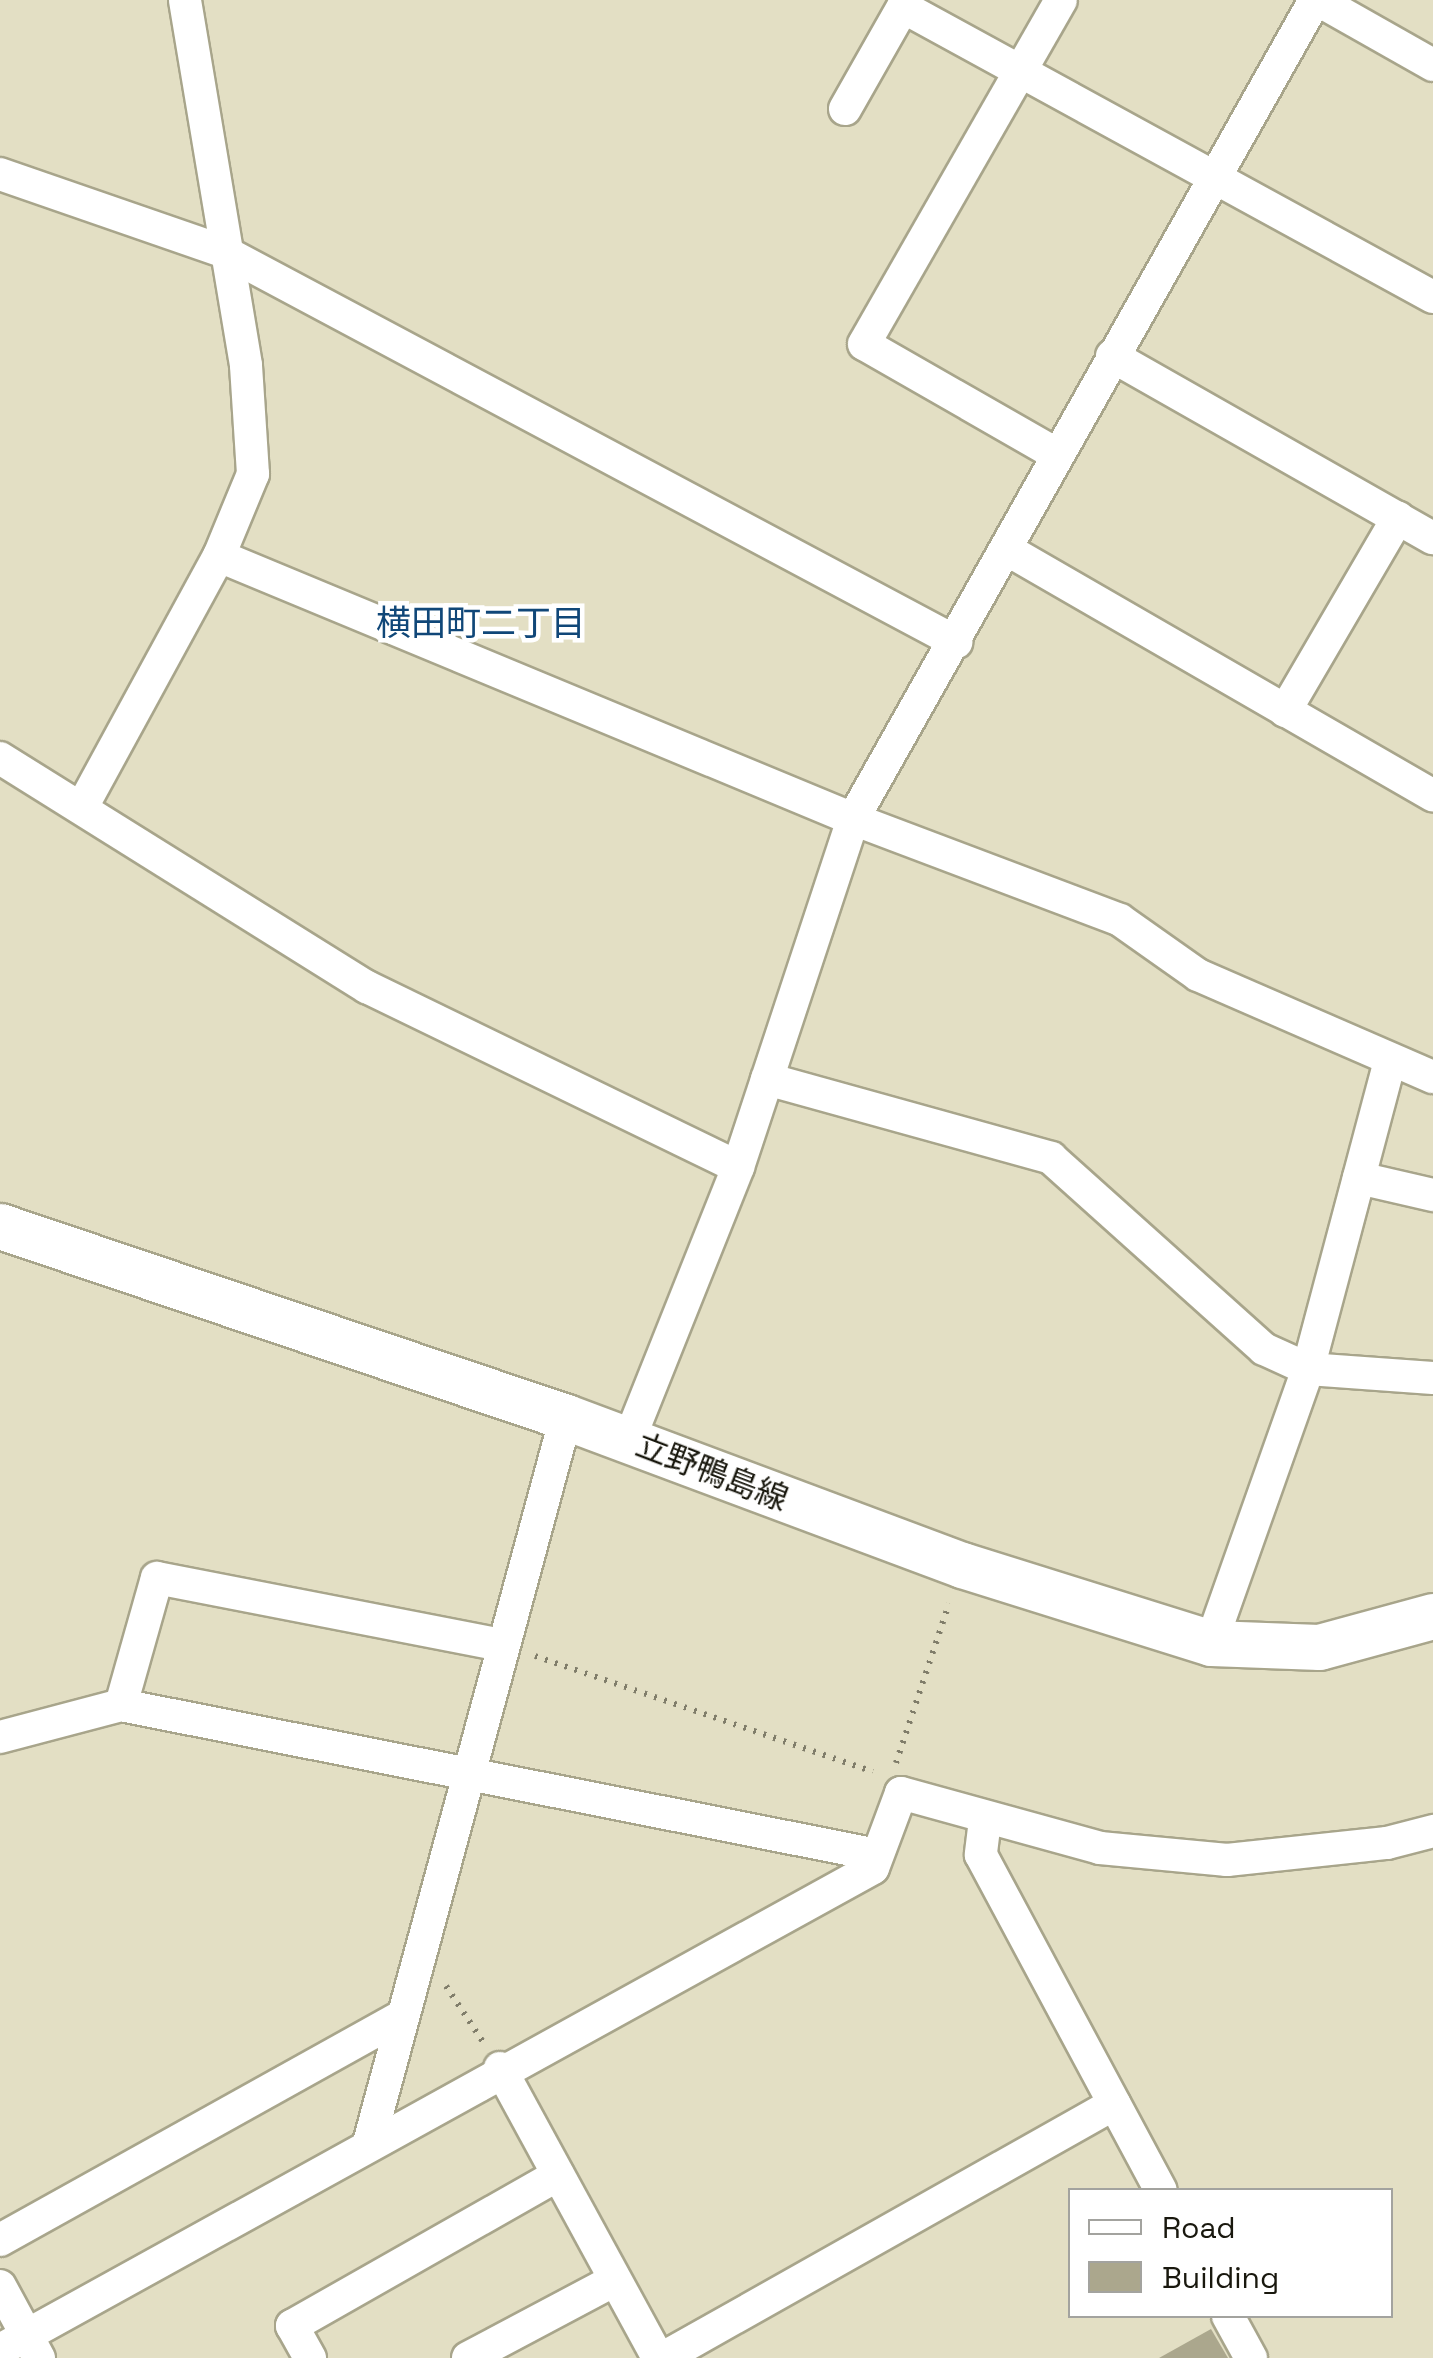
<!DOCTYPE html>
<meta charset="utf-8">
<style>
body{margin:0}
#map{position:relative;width:1433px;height:2358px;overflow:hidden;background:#e3dfc4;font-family:"Space Grotesk","Noto Sans JP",sans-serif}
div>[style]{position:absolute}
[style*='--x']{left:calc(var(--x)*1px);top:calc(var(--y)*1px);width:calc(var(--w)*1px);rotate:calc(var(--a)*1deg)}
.building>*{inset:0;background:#aba78d}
.path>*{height:6px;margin-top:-3px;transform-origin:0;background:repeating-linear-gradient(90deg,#807d6a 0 2.5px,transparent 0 10.5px)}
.roads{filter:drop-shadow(2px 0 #a8a58b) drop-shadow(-2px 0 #a8a58b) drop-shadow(0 2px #a8a58b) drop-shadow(0 -2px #a8a58b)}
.street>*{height:32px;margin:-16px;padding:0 16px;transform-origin:16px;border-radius:16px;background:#fff}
.secondary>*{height:45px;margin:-22.5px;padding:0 22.5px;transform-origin:22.5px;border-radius:22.5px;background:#fff}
span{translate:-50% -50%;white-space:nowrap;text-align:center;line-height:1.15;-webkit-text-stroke:9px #fff;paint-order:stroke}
.street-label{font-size:32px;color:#19180e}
.neighbourhood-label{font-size:35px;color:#104778}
.legend{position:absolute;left:1068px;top:2188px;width:325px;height:130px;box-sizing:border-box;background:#fff;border:2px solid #a3a39f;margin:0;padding:12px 18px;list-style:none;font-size:30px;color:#19180e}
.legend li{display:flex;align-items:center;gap:20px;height:50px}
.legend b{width:50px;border:2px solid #a3a39f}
</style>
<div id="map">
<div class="building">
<i style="clip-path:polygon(1211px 2329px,1228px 2358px,1159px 2358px)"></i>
</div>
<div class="path">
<i style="--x:535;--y:1656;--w:357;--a:18.9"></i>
<i style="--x:896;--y:1763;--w:168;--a:-71.6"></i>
<i style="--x:446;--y:1986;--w:67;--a:56.5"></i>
</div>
<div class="roads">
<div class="street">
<i style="--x:1318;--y:0;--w:132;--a:29.5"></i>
<i style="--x:845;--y:109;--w:117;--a:-60.4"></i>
<i style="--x:903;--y:7;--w:604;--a:28.69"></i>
<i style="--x:0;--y:174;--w:238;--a:19.1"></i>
<i style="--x:225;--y:252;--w:829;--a:28.08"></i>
<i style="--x:1112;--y:356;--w:369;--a:29.6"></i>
<i style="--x:1056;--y:454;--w:221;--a:-150.2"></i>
<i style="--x:864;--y:344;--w:396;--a:-60.2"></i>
<i style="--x:1006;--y:549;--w:493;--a:30"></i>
<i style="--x:219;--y:556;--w:686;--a:22.53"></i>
<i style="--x:853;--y:819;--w:285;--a:20.7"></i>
<i style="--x:1120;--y:920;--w:95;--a:35.2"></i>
<i style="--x:1198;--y:975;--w:256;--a:23.5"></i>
<i style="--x:1285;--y:711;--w:224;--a:-59.7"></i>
<i style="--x:0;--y:758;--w:433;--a:32"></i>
<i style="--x:367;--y:987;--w:412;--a:25.9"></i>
<i style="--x:82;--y:807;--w:286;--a:-61.4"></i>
<i style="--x:219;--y:556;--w:89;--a:-67.5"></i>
<i style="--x:253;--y:474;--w:109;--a:-93.7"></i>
<i style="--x:246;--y:365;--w:370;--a:-99.5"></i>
<i style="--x:767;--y:1079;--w:295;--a:15.5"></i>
<i style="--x:1051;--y:1158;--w:286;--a:41.9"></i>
<i style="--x:1264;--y:1349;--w:48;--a:24.4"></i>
<i style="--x:1308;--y:1369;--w:125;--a:4.1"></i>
<i style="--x:1359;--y:1178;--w:76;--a:12.9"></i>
<i style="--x:629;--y:1440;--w:294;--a:-68.2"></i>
<i style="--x:738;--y:1167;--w:367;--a:-71.7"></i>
<i style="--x:853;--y:819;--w:940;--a:-60.57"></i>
<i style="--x:1211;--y:1643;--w:291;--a:-70.5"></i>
<i style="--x:1308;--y:1369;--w:320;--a:-75.1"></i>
<i style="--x:121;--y:1705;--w:132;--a:-74.2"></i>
<i style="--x:157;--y:1578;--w:352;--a:11"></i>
<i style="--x:0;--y:1737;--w:125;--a:-14.8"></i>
<i style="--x:121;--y:1705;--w:771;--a:11.22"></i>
<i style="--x:985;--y:1820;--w:35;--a:97"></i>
<i style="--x:981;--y:1855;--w:380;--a:61.8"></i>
<i style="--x:500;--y:2068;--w:330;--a:61.4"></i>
<i style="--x:369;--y:2143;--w:752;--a:-74.82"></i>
<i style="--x:0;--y:2240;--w:461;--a:-29.1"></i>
<i style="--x:0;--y:2286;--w:82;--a:61.6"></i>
<i style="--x:1228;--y:2316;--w:48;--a:61.3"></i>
<i style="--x:0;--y:2350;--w:997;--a:-28.9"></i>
<i style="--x:873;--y:1868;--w:80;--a:-69.5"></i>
<i style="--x:901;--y:1793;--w:206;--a:15.4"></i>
<i style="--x:1100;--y:1848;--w:128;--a:5.4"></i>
<i style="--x:1227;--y:1860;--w:161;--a:-6.1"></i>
<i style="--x:1387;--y:1843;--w:48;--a:-14.6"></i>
<i style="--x:310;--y:2358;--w:37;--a:-119"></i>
<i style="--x:292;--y:2326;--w:306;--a:-29.6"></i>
<i style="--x:468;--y:2358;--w:166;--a:-28"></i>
<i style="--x:663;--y:2358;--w:518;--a:-29.39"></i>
</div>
<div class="secondary">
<i style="--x:0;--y:1226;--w:597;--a:18.65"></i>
<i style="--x:566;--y:1417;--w:423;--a:20.5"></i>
<i style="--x:962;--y:1565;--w:261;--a:17.4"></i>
<i style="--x:1211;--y:1643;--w:108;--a:2.1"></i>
<i style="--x:1319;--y:1647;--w:118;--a:-15.2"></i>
</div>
</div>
<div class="street-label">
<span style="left:712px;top:1472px;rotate:21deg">立野鴨島線</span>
</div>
<div class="neighbourhood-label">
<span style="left:481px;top:623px">横田町二丁目</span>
</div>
<ul class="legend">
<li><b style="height:12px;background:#fff"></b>Road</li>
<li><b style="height:28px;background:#aba78d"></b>Building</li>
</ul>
</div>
